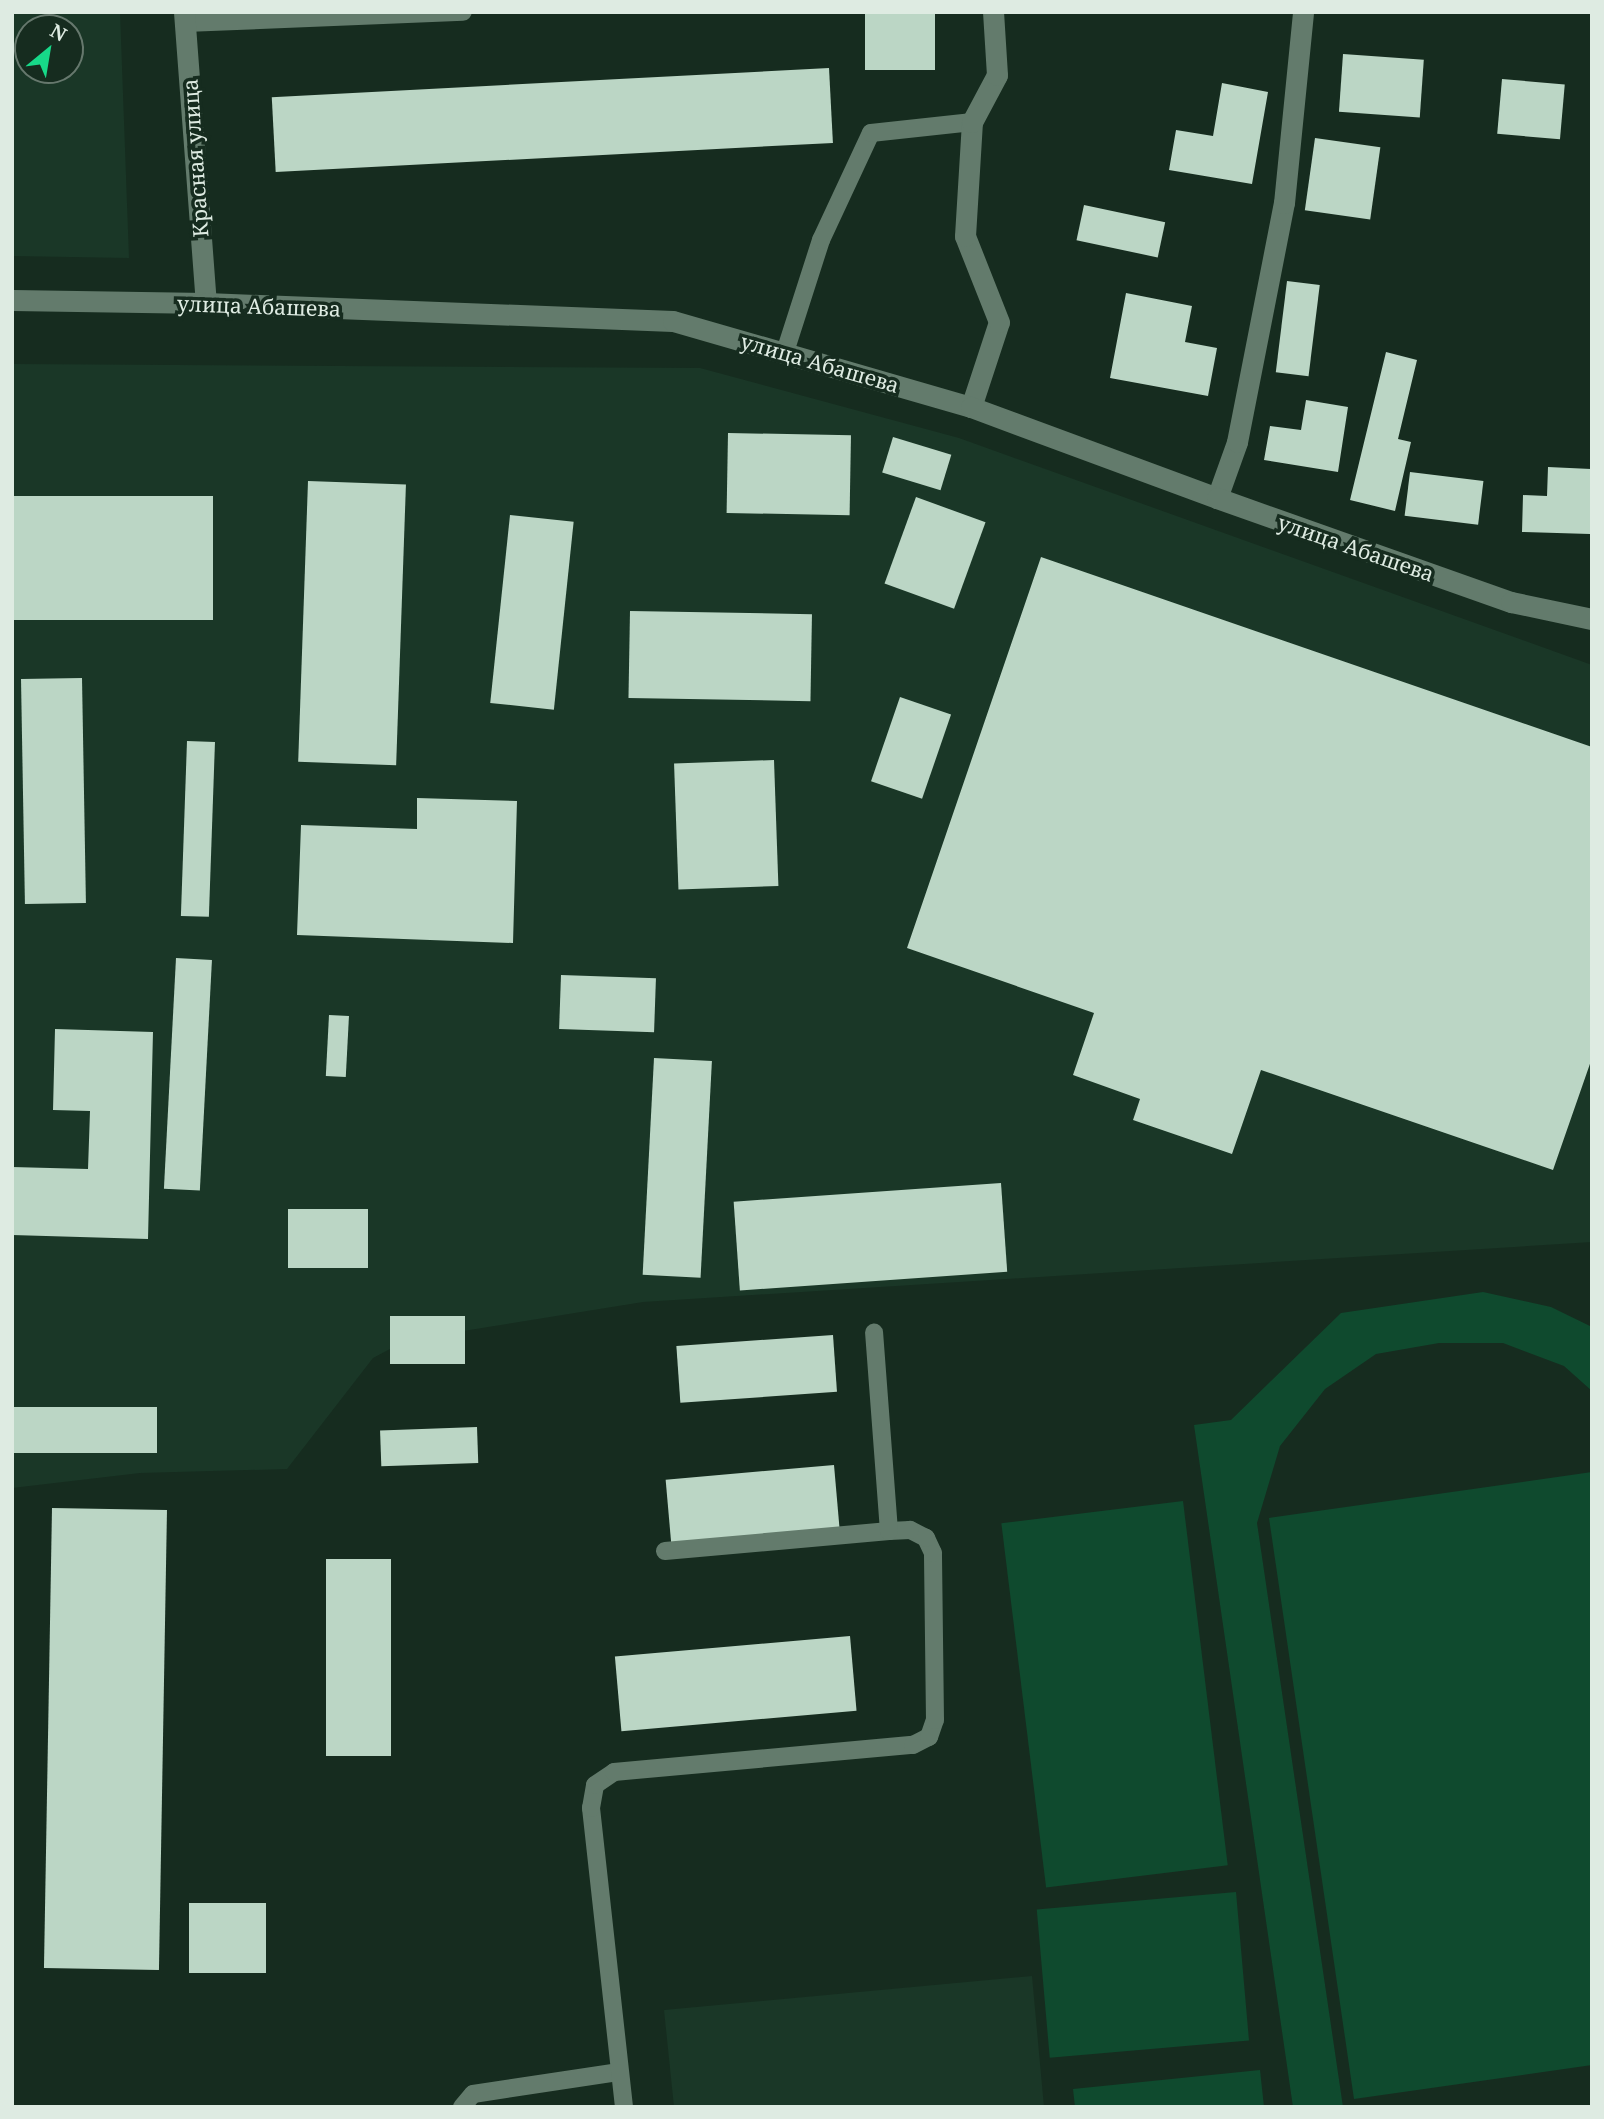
<!DOCTYPE html>
<meta charset="utf-8">
<style>
body{margin:0}
#map{position:relative;width:1604px;height:2119px;overflow:hidden;background:#162c1f;font-family:"Noto Serif",serif}
div>[style]{position:absolute}
[style*='--x']{left:calc(var(--x)*1px);top:calc(var(--y)*1px);width:calc(var(--w)*1px);rotate:calc(var(--a)*1deg)}
.built>*{inset:0;background:#1a3727}
.green>*{inset:0;background:#0f4a2e;transform-origin:0 0}
.building>*{inset:0;background:#bbd6c5;transform-origin:0 0}
.lane>*{height:18px;margin:-9px;padding:0 9px;transform-origin:9px;border-radius:9px;background:#637b6c}
.street>*{height:21px;margin:-10.5px;padding:0 10.5px;transform-origin:10.5px;border-radius:10.5px;background:#637b6c}
.secondary>*{height:21px;margin:-10.5px;padding:0 10.5px;transform-origin:10.5px;border-radius:10.5px;background:#637b6c}
span{translate:-50% -50%;white-space:nowrap;text-align:center;line-height:1.15;-webkit-text-stroke:7px #162c1f;paint-order:stroke}
.street-label{font-size:21px;color:#deebe2}
.frame{position:absolute;inset:0;border:14px solid #deebe2;pointer-events:none}
.north{position:absolute;left:14px;top:14px;width:70px;height:70px;box-sizing:border-box;background:#162c1f;border:2px solid #66786d;border-radius:50%;rotate:30deg;font-size:19px;font-weight:700;line-height:28px;text-align:center;color:#deebe2}
.north::after{content:'';display:block;margin:auto;width:24px;height:32px;background:#17d989;clip-path:polygon(50% 0,100% 100%,50% 72%,0 100%)}
</style>
<div id="map">
<div class="built">
<i style="clip-path:polygon(evenodd,12px 12px,120px 12px,129px 258px,12px 256px,12px 12px,28px 28px,70px 28px,70px 70px,28px 70px,28px 28px)"></i>
<i style="clip-path:polygon(12px 364px,700px 368px,959px 438px,1592px 665px,1592px 1242px,643px 1302px,407px 1340px,373px 1358px,287px 1469px,140px 1473px,12px 1488px)"></i>
<i style="clip-path:polygon(1032px 1976px,1044px 2107px,674px 2107px,664px 2010px)"></i>
</div>
<div class="green">
<i style="clip-path:polygon(1483px 1292px,1551px 1307px,1592px 1327px,1592px 1391px,1564px 1366px,1503px 1343px,1439px 1343px,1376px 1354px,1325px 1389px,1280px 1446px,1257px 1523px,1343px 2107px,1293px 2107px,1194px 1425px,1231px 1420px,1341px 1313px)"></i>
<i style="clip-path:polygon(1592px 1472px,1592px 2065px,1354px 2099px,1269px 1518px)"></i>
<i style="left:1183px;top:1501px;width:367px;height:183px;rotate:83deg"></i>
<i style="left:1236px;top:1892px;width:149px;height:200px;rotate:85deg"></i>
<i style="clip-path:polygon(1260px 2070px,1264px 2107px,1075px 2107px,1073px 2089px)"></i>
</div>
<div class="building">
<i style="left:865px;top:12px;width:70px;height:58px"></i>
<i style="left:1343px;top:54px;width:81px;height:58px;rotate:4deg"></i>
<i style="left:829px;top:68px;width:75px;height:558px;rotate:87deg"></i>
<i style="left:1502px;top:79px;width:63px;height:55px;rotate:5deg"></i>
<i style="clip-path:polygon(1222px 83px,1268px 92px,1252px 184px,1169px 170px,1176px 130px,1213px 136px)"></i>
<i style="left:1315px;top:138px;width:66px;height:73px;rotate:8deg"></i>
<i style="left:1084px;top:205px;width:83px;height:36px;rotate:12deg"></i>
<i style="left:1287px;top:281px;width:33px;height:92px;rotate:7deg"></i>
<i style="clip-path:polygon(1126px 293px,1192px 306px,1185px 342px,1217px 348px,1208px 396px,1110px 378px)"></i>
<i style="clip-path:polygon(1386px 352px,1417px 360px,1398px 439px,1411px 442px,1395px 511px,1350px 500px)"></i>
<i style="clip-path:polygon(1306px 400px,1348px 407px,1338px 472px,1264px 460px,1270px 426px,1301px 430px)"></i>
<i style="left:728px;top:433px;width:123px;height:80px;rotate:1deg"></i>
<i style="left:893px;top:437px;width:61px;height:37px;rotate:17deg"></i>
<i style="clip-path:polygon(1548px 467px,1591px 469px,1590px 534px,1522px 532px,1523px 495px,1547px 496px)"></i>
<i style="left:1410px;top:472px;width:74px;height:44px;rotate:7deg"></i>
<i style="left:308px;top:481px;width:98px;height:281px;rotate:2deg"></i>
<i style="left:12px;top:496px;width:201px;height:124px"></i>
<i style="left:916px;top:497px;width:74px;height:92px;rotate:20deg"></i>
<i style="left:510px;top:515px;width:64px;height:189px;rotate:6deg"></i>
<i style="clip-path:polygon(1041px 557px,1592px 747px,1592px 1058px,1553px 1170px,1261px 1070px,1232px 1154px,1133px 1120px,1140px 1099px,1073px 1075px,1094px 1013px,907px 948px)"></i>
<i style="left:630px;top:611px;width:182px;height:87px;rotate:1deg"></i>
<i style="left:82px;top:678px;width:225px;height:61px;rotate:89deg"></i>
<i style="left:900px;top:697px;width:54px;height:89px;rotate:19deg"></i>
<i style="left:187px;top:741px;width:28px;height:175px;rotate:2deg"></i>
<i style="left:774px;top:760px;width:126px;height:100px;rotate:88deg"></i>
<i style="clip-path:polygon(417px 798px,517px 801px,513px 943px,297px 935px,301px 825px,417px 829px)"></i>
<i style="left:176px;top:958px;width:36px;height:231px;rotate:3deg"></i>
<i style="left:561px;top:975px;width:95px;height:54px;rotate:2deg"></i>
<i style="left:329px;top:1015px;width:20px;height:61px;rotate:3deg"></i>
<i style="clip-path:polygon(55px 1029px,153px 1032px,148px 1239px,12px 1235px,12px 1167px,88px 1169px,90px 1111px,53px 1110px)"></i>
<i style="left:654px;top:1058px;width:58px;height:217px;rotate:3deg"></i>
<i style="left:1001px;top:1183px;width:89px;height:268px;rotate:86deg"></i>
<i style="left:288px;top:1209px;width:80px;height:59px"></i>
<i style="left:390px;top:1316px;width:75px;height:48px"></i>
<i style="left:833px;top:1335px;width:57px;height:157px;rotate:86deg"></i>
<i style="left:12px;top:1407px;width:145px;height:46px"></i>
<i style="left:477px;top:1427px;width:36px;height:97px;rotate:88deg"></i>
<i style="left:834px;top:1465px;width:68px;height:169px;rotate:85deg"></i>
<i style="left:52px;top:1508px;width:115px;height:460px;rotate:1deg"></i>
<i style="left:326px;top:1559px;width:65px;height:197px"></i>
<i style="left:850px;top:1636px;width:75px;height:236px;rotate:85deg"></i>
<i style="left:189px;top:1903px;width:77px;height:70px"></i>
</div>
<div class="lane">
<i style="--x:185;--y:23;--w:278;--a:-2.3"></i>
<i style="--x:785;--y:352;--w:118;--a:-72.2"></i>
<i style="--x:821;--y:240;--w:118;--a:-65"></i>
<i style="--x:871;--y:133;--w:102;--a:-6.2"></i>
<i style="--x:665;--y:1551;--w:225;--a:-5.1"></i>
<i style="--x:462;--y:2107;--w:17;--a:-50"></i>
<i style="--x:473;--y:2094;--w:148;--a:-8.6"></i>
<i style="--x:624;--y:2107;--w:301;--a:-96.3"></i>
<i style="--x:591;--y:1808;--w:23;--a:-80"></i>
<i style="--x:595;--y:1785;--w:23;--a:-34"></i>
<i style="--x:614;--y:1772;--w:300;--a:-5.2"></i>
<i style="--x:913;--y:1745;--w:18;--a:-27"></i>
<i style="--x:929;--y:1737;--w:18;--a:-71"></i>
<i style="--x:935;--y:1720;--w:167;--a:-90.7"></i>
<i style="--x:933;--y:1553;--w:17;--a:-115"></i>
<i style="--x:926;--y:1538;--w:18;--a:-153"></i>
<i style="--x:910;--y:1530;--w:21;--a:177"></i>
<i style="--x:889;--y:1531;--w:199;--a:-94.3"></i>
</div>
<div class="street">
<i style="--x:184;--y:12;--w:292;--a:85.7"></i>
<i style="--x:971;--y:407;--w:89;--a:-71.8"></i>
<i style="--x:999;--y:322;--w:92;--a:-111.6"></i>
<i style="--x:965;--y:236;--w:114;--a:-86.5"></i>
<i style="--x:972;--y:122;--w:53;--a:-62"></i>
<i style="--x:997;--y:75;--w:63;--a:-93.6"></i>
<i style="--x:1217;--y:498;--w:59;--a:-70.3"></i>
<i style="--x:1237;--y:442;--w:244;--a:-78.9"></i>
<i style="--x:1284;--y:203;--w:192;--a:-84.3"></i>
</div>
<div class="secondary">
<i style="--x:12;--y:300;--w:194;--a:0.9"></i>
<i style="--x:206;--y:303;--w:467;--a:2.2"></i>
<i style="--x:673;--y:321;--w:310;--a:16.1"></i>
<i style="--x:971;--y:407;--w:262;--a:20.3"></i>
<i style="--x:1217;--y:498;--w:312;--a:19.5"></i>
<i style="--x:1511;--y:602;--w:83;--a:11.9"></i>
</div>
<div class="street-label">
<span style="left:195px;top:158px;rotate:-94deg">Красная улица</span>
<span style="left:259px;top:306px;rotate:2deg">улица Абашева</span>
<span style="left:820px;top:363px;rotate:16deg">улица Абашева</span>
<span style="left:1356px;top:548px;rotate:19deg">улица Абашева</span>
</div>
<div class="frame"></div>
<div class="north">N</div>
</div>
